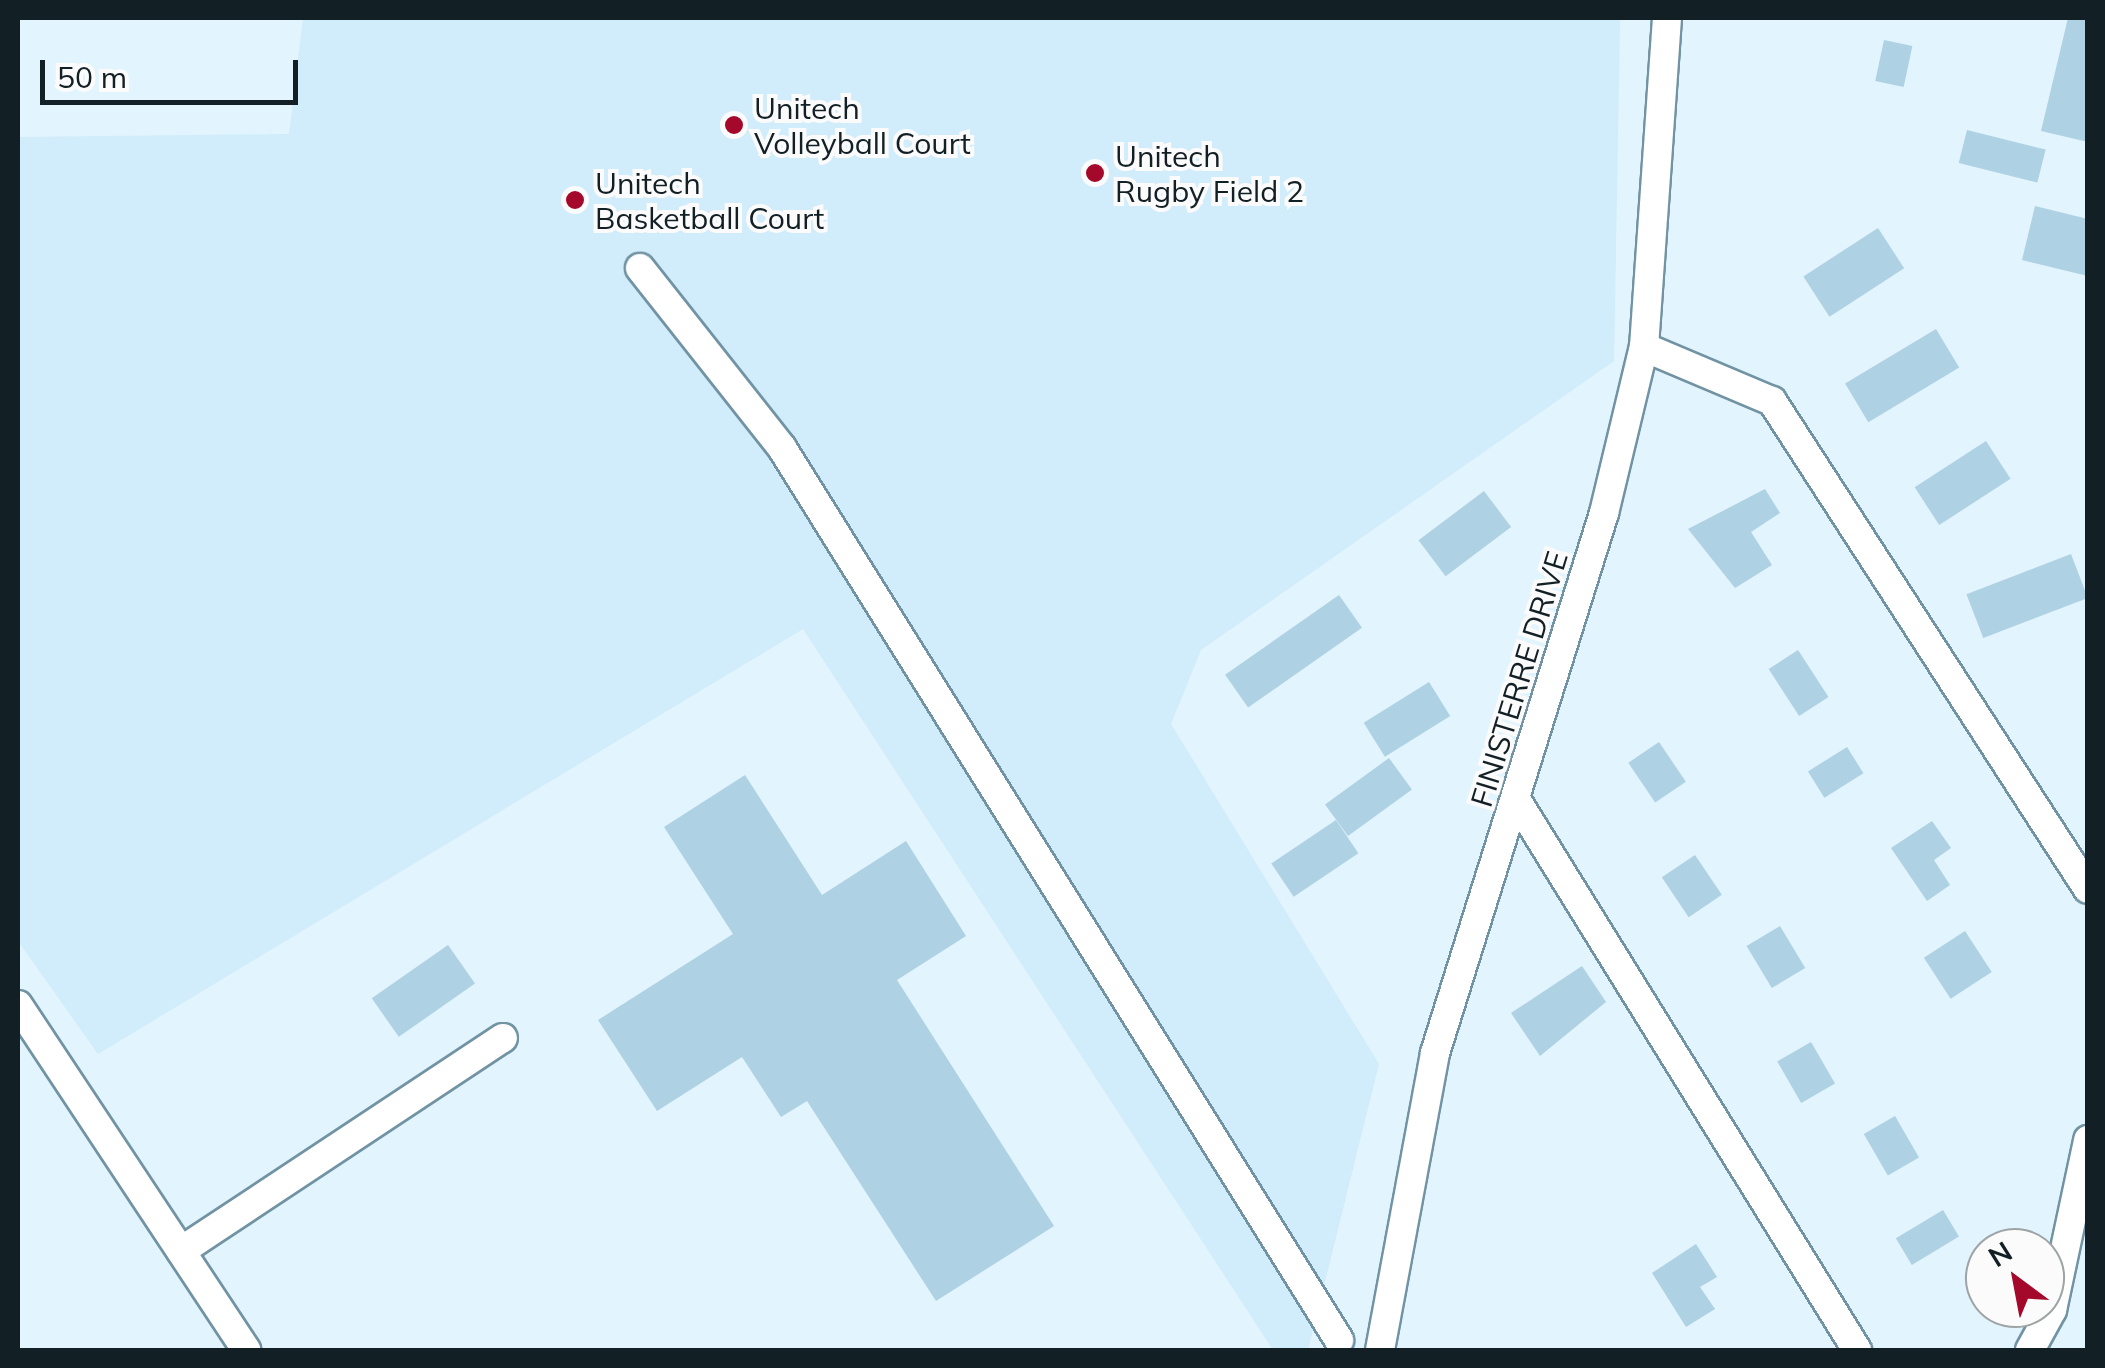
<!DOCTYPE html>
<style>
body{margin:0}
#map{position:relative;width:2105px;height:1368px;overflow:hidden;background:#fbfbfb;font-family:Mulish,sans-serif}
div>[style]{position:absolute}
[style*='--x']{left:calc(var(--x)*1px);top:calc(var(--y)*1px);width:calc(var(--w)*1px);rotate:calc(var(--a)*1deg)}
.built>*{inset:0;background:#e2f4fd}
.green>*{inset:0;background:#d1ecfa}
.building>*{inset:0;background:#aed1e3;transform-origin:0 0}
.roads{filter:drop-shadow(2px 0 #7193a3) drop-shadow(-2px 0 #7193a3) drop-shadow(0 2px #7193a3) drop-shadow(0 -2px #7193a3)}
.street>*{height:28px;margin:-14px;padding:0 14px;transform-origin:14px;border-radius:14px;background:#fff}
.dots>*{width:28px;height:28px;translate:-50% -50%;box-sizing:border-box;border:5px solid #fbfbfb;border-radius:50%}
span{translate:-50% -50%;white-space:nowrap;text-align:center;line-height:1.15;-webkit-text-stroke:8px #fbfbfb;paint-order:stroke}
.poi-label{font-size:30px;color:#121f25}
.left{translate:0 -50%;text-align:left}
.street-label{font-size:30px;color:#121f25}
.frame{position:absolute;inset:0;border:20px solid #121f25;pointer-events:none}
.north{position:absolute;left:1965px;top:1228px;width:100px;height:100px;box-sizing:border-box;background:#fbfbfb;border:2px solid #9ea3a5;border-radius:50%;rotate:328deg;font-size:28px;font-weight:700;line-height:40px;text-align:center;color:#121f25}
.north::after{content:'';display:block;margin:auto;width:35px;height:45px;background:#a4082a;clip-path:polygon(50% 0,100% 100%,50% 72%,0 100%)}
.scale{position:absolute;left:40px;top:60px;width:258px;height:45px;box-sizing:border-box;border:5px solid #121f25;border-top:0;padding-left:12px;font-size:30px;line-height:35px;white-space:nowrap;color:#121f25;-webkit-text-stroke:8px #fbfbfb;paint-order:stroke}
</style>
<div id="map">
<div class="built">
<i style="clip-path:polygon(evenodd,18px 18px,2087px 18px,2087px 1350px,18px 1350px,18px 18px,1985px 1248px,2045px 1248px,2045px 1308px,1985px 1308px,1985px 1248px)"></i>
</div>
<div class="green">
<i style="clip-path:polygon(303px 18px,1620px 18px,1614px 361px,1201px 650px,1171px 724px,1379px 1064px,1308px 1350px,1273px 1350px,803px 629px,98px 1054px,18px 941px,18px 137px,289px 134px)"></i>
</div>
<div class="building">
<i style="clip-path:polygon(2068px 18px,2088px 18px,2088px 142px,2041px 131px)"></i>
<i style="left:1884px;top:40px;width:29px;height:42px;rotate:12deg"></i>
<i style="left:1967px;top:130px;width:81px;height:34px;rotate:14deg"></i>
<i style="clip-path:polygon(2035px 206px,2088px 219px,2088px 276px,2022px 260px)"></i>
<i style="left:1878px;top:228px;width:48px;height:89px;rotate:57deg"></i>
<i style="left:1936px;top:329px;width:45px;height:106px;rotate:59deg"></i>
<i style="left:1986px;top:441px;width:45px;height:85px;rotate:57deg"></i>
<i style="clip-path:polygon(1765px 489px,1780px 513px,1751px 532px,1772px 565px,1735px 588px,1688px 529px)"></i>
<i style="left:1484px;top:491px;width:45px;height:82px;rotate:53deg"></i>
<i style="left:2071px;top:554px;width:47px;height:112px;rotate:69deg"></i>
<i style="left:1339px;top:595px;width:40px;height:139px;rotate:55deg"></i>
<i style="left:1798px;top:650px;width:56px;height:35px;rotate:57deg"></i>
<i style="left:1429px;top:682px;width:40px;height:77px;rotate:58deg"></i>
<i style="left:1659px;top:742px;width:48px;height:37px;rotate:56deg"></i>
<i style="left:1847px;top:747px;width:31px;height:46px;rotate:58deg"></i>
<i style="left:1389px;top:758px;width:39px;height:79px;rotate:54deg"></i>
<i style="clip-path:polygon(745px 775px,822px 895px,906px 841px,966px 936px,897px 980px,1054px 1226px,936px 1301px,807px 1101px,781px 1117px,742px 1057px,657px 1111px,598px 1020px,733px 934px,664px 827px)"></i>
<i style="left:1336px;top:820px;width:40px;height:78px;rotate:56deg"></i>
<i style="clip-path:polygon(1932px 821px,1951px 848px,1934px 860px,1950px 885px,1927px 901px,1891px 848px)"></i>
<i style="left:1695px;top:855px;width:48px;height:40px;rotate:56deg"></i>
<i style="left:1780px;top:926px;width:49px;height:39px;rotate:59deg"></i>
<i style="left:1965px;top:931px;width:49px;height:49px;rotate:57deg"></i>
<i style="left:448px;top:945px;width:47px;height:93px;rotate:55deg"></i>
<i style="clip-path:polygon(1582px 966px,1606px 1002px,1540px 1056px,1511px 1013px)"></i>
<i style="left:1811px;top:1042px;width:48px;height:39px;rotate:60deg"></i>
<i style="left:1895px;top:1116px;width:48px;height:36px;rotate:60deg"></i>
<i style="left:1943px;top:1210px;width:31px;height:55px;rotate:59deg"></i>
<i style="clip-path:polygon(1696px 1244px,1717px 1277px,1700px 1287px,1715px 1309px,1686px 1327px,1652px 1273px)"></i>
</div>
<div class="roads">
<div class="street">
<i style="--x:640;--y:268;--w:229;--a:51.7"></i>
<i style="--x:782;--y:448;--w:1052;--a:58.02"></i>
<i style="--x:1644;--y:347;--w:139;--a:22.9"></i>
<i style="--x:1772;--y:401;--w:581;--a:57.08"></i>
<i style="--x:1517;--y:801;--w:646;--a:58.23"></i>
<i style="--x:18;--y:1005;--w:414;--a:56.5"></i>
<i style="--x:181;--y:1251;--w:386;--a:-33.5"></i>
<i style="--x:1380;--y:1350;--w:302;--a:-79.5"></i>
<i style="--x:1435;--y:1053;--w:566;--a:-72.62"></i>
<i style="--x:1604;--y:513;--w:171;--a:-76.5"></i>
<i style="--x:1644;--y:347;--w:330;--a:-86"></i>
<i style="--x:2030;--y:1350;--w:46;--a:-61.2"></i>
<i style="--x:2052;--y:1310;--w:174;--a:-78"></i>
</div>
</div>
<div class="dots">
<i style="left:734px;top:125px;background:#a4082a"></i>
<i style="left:1095px;top:173px;background:#a4082a"></i>
<i style="left:575px;top:200px;background:#a4082a"></i>
</div>
<div class="poi-label">
<span class="left" style="left:754px;top:125px">Unitech<br>Volleyball Court</span>
<span class="left" style="left:1115px;top:173px">Unitech<br>Rugby Field 2</span>
<span class="left" style="left:595px;top:200px">Unitech<br>Basketball Court</span>
</div>
<div class="street-label">
<span style="left:1519px;top:679px;rotate:-73deg">FINISTERRE DRIVE</span>
</div>
<div class="frame"></div>
<div class="north">N</div>
<div class="scale">50 m</div>
</div>
